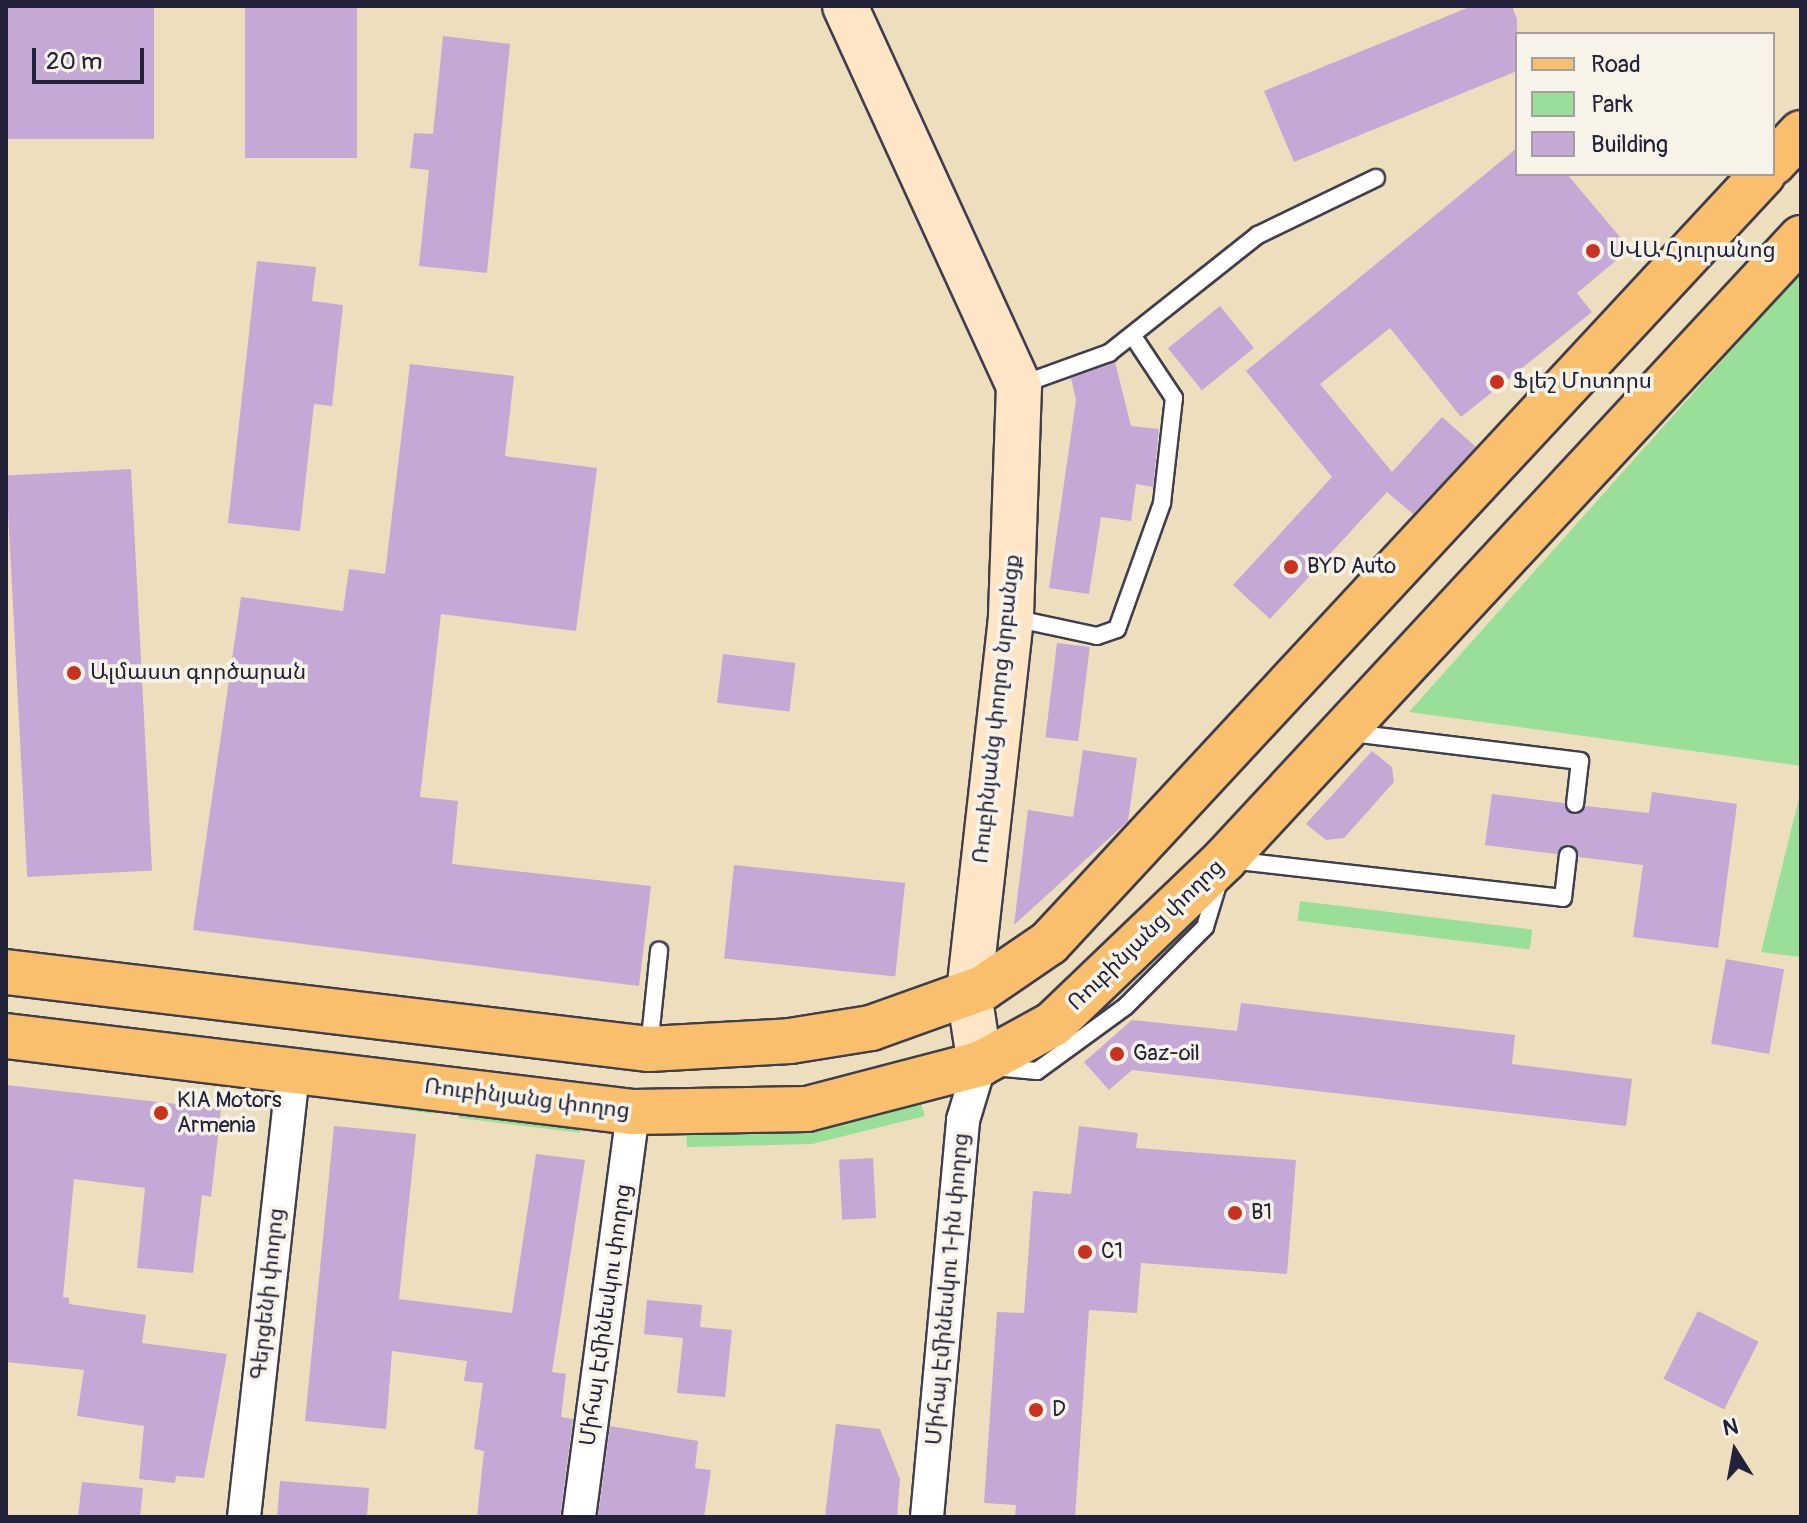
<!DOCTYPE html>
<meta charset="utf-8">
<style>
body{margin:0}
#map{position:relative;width:1807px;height:1523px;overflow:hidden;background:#eddfbd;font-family:Pangolin,"Noto Sans Armenian",sans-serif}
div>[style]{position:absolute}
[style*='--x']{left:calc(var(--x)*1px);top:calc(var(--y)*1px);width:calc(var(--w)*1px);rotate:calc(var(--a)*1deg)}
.green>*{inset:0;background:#99df98;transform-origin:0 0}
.building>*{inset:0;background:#c4a9d6;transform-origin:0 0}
.roads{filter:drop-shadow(2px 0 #403e4e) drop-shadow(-2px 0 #403e4e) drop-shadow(0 2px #403e4e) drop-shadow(0 -2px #403e4e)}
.lane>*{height:16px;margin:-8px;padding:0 8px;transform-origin:8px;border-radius:8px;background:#fff}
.street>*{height:32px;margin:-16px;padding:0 16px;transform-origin:16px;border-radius:16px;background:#fff}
.secondary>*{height:44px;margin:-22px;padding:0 22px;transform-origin:22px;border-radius:22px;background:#fde5c5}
.primary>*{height:44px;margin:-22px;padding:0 22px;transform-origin:22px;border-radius:22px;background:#f9bf6d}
.dots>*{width:22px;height:22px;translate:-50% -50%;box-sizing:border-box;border:4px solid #f7f3e8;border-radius:50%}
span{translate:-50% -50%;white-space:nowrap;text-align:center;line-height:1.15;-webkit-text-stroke:7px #f7f3e8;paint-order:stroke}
.poi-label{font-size:22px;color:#22223b}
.left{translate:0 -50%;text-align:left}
.street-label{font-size:22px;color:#22223b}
.frame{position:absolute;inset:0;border:8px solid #22223b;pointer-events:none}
.legend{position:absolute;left:1515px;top:32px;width:260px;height:144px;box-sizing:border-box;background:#f7f3e8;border:2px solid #a29fa3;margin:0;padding:10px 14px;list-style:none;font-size:24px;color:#22223b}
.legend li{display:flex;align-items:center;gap:16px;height:40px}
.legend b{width:40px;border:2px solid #a29fa3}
.north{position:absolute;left:1695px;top:1411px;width:80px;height:80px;-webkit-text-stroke:6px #f7f3e8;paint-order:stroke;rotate:349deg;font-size:22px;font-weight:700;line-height:32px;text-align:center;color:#22223b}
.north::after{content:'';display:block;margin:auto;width:28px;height:36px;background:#22223b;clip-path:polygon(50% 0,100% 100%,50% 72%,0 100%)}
.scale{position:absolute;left:32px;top:48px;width:112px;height:36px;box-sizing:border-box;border:4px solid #22223b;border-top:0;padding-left:10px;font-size:24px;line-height:28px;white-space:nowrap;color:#22223b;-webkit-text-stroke:6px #f7f3e8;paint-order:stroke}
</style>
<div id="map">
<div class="green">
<i style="clip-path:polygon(1801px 272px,1801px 766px,1409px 712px)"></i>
<i style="clip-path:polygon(1801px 790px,1801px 957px,1761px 952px)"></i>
<i style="left:1300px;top:901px;width:234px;height:20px;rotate:7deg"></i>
<i style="left:357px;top:1087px;width:79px;height:16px;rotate:8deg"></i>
<i style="clip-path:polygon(918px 1094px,925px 1116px,812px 1144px,687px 1147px,686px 1126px)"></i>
<i style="left:461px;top:1102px;width:122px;height:16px;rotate:7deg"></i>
</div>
<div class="building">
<i style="left:6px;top:6px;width:148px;height:133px"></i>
<i style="left:245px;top:6px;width:112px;height:152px"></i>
<i style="clip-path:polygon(1472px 6px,1512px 6px,1517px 19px,1517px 71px,1294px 162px,1264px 91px)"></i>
<i style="clip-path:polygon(443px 36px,510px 44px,487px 273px,419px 266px,429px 170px,410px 168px,414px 133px,433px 134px)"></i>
<i style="clip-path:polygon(1517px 148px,1517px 174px,1567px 174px,1630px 249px,1577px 293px,1592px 312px,1461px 417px,1390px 328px,1320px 384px,1392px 472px,1442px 417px,1476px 447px,1413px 514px,1387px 492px,1270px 619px,1233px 585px,1332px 477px,1246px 371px)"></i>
<i style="clip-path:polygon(257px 261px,316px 267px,312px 301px,343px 305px,332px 406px,314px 404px,300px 531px,228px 523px)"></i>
<i style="left:1220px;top:306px;width:54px;height:67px;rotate:51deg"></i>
<i style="clip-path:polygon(1115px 362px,1131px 426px,1159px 429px,1153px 487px,1136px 484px,1131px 521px,1101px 517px,1089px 594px,1049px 588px,1076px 400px,1071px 378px)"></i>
<i style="clip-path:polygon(410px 364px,514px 376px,505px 456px,597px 468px,576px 631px,441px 614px,420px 797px,458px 801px,452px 864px,651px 886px,639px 986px,193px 930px,241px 597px,343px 611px,349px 569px,385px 574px)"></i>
<i style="left:131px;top:469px;width:402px;height:125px;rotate:87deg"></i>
<i style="left:1057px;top:643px;width:33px;height:95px;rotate:7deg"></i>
<i style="left:723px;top:654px;width:73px;height:49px;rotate:7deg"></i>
<i style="clip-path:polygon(1083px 750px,1137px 758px,1128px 821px,1014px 925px,1028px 810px,1073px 817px)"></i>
<i style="clip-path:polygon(1372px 751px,1392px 767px,1394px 782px,1344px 838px,1326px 840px,1306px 824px)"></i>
<i style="clip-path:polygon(1652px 792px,1737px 804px,1718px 948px,1633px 937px,1643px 865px,1579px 857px,1570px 844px,1557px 854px,1485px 845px,1492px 794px,1564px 803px,1575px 815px,1586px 806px,1649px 813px)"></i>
<i style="left:734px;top:865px;width:172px;height:94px;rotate:6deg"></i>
<i style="left:1726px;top:959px;width:59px;height:86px;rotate:10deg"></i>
<i style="clip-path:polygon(1241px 1003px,1515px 1035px,1512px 1064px,1632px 1079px,1626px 1126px,1132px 1070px,1109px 1090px,1084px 1062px,1132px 1020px,1237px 1031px)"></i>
<i style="clip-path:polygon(6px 1085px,221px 1109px,211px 1197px,202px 1195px,193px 1273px,137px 1268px,145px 1188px,74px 1179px,63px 1297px,69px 1298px,69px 1304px,146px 1315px,142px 1343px,227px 1354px,204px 1478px,176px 1476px,175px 1483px,139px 1479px,144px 1426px,77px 1416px,84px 1370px,6px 1362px)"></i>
<i style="clip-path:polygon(334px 1126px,416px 1134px,399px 1299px,512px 1313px,536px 1154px,585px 1160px,552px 1372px,566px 1374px,561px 1417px,573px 1419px,560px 1517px,477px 1517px,484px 1451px,474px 1449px,483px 1383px,464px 1381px,467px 1361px,392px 1351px,386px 1429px,305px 1421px)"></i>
<i style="clip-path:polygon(1079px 1126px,1138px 1133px,1136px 1148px,1296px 1160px,1287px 1274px,1141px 1263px,1137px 1313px,1089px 1310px,1075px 1517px,1015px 1517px,1016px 1505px,984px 1503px,997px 1312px,1024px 1313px,1033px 1191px,1071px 1194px)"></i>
<i style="left:873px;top:1158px;width:60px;height:34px;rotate:87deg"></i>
<i style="clip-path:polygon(647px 1300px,702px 1305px,700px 1327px,732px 1330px,725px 1397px,677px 1393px,683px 1338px,644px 1334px)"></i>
<i style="left:1698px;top:1311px;width:68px;height:76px;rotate:27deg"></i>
<i style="clip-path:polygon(836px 1424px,880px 1429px,900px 1479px,897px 1517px,825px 1517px)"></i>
<i style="clip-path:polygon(610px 1426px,698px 1441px,695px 1468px,711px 1470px,704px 1517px,598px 1517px)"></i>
<i style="clip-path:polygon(280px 1481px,369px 1488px,367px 1517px,277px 1517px)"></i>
<i style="clip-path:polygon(82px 1482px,143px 1488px,140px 1517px,78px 1517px)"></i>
</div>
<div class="roads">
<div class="lane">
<i style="--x:1020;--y:385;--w:95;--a:-19.8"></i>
<i style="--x:1109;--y:353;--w:190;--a:-38.4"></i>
<i style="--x:1258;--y:235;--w:131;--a:-25.8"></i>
<i style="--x:1013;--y:618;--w:86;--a:12.1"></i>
<i style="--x:1097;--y:636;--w:21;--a:-19"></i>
<i style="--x:1117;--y:629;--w:134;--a:-70.3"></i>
<i style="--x:1162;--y:503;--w:106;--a:-83.5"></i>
<i style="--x:1174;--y:398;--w:74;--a:-123.5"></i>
<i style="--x:1352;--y:733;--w:230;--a:7"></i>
<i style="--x:1580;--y:761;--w:43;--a:96.6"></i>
<i style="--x:1230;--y:860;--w:335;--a:6.5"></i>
<i style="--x:1563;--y:898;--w:43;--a:-83.4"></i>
<i style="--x:649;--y:1048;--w:98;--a:-84.1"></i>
<i style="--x:994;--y:1067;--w:43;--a:5.3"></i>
<i style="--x:1037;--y:1071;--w:110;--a:-36.1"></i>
<i style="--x:1126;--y:1006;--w:112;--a:-45"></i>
<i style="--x:1205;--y:927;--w:48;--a:-73.1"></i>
</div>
<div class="street">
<i style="--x:244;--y:1517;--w:449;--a:-83.7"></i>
<i style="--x:579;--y:1517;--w:409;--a:-82.4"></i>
<i style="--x:927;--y:1517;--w:399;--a:-84.8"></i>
<i style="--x:963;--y:1120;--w:59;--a:-73.1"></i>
</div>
<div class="secondary">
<i style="--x:845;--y:6;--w:418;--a:65.4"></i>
<i style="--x:1019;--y:386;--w:232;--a:92"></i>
<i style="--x:1011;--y:618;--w:378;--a:96.4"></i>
<i style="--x:969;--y:994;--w:71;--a:81.1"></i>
</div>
<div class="primary">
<i style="--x:1773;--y:163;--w:41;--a:-47"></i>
<i style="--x:6;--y:972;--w:648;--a:6.83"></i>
<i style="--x:649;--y:1049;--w:141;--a:-3.2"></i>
<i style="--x:790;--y:1041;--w:82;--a:-9.1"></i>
<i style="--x:871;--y:1028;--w:119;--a:-19.7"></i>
<i style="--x:983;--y:988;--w:80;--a:-34.3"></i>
<i style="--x:1049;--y:943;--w:1049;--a:-47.12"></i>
<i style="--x:6;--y:1036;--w:632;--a:6.91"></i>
<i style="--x:633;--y:1112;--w:174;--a:-1"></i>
<i style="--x:807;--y:1109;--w:179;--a:-14.6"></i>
<i style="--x:980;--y:1064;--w:83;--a:-28.7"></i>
<i style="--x:1053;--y:1024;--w:238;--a:-43.8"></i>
<i style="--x:1225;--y:859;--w:847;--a:-47.15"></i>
</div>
</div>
<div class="dots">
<i style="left:1593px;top:251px;background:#c8321e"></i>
<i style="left:1497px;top:382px;background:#c8321e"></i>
<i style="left:1291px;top:567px;background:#c8321e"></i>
<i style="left:74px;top:673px;background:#c8321e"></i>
<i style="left:1117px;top:1054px;background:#c8321e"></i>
<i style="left:161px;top:1113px;background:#c8321e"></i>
<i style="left:1235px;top:1213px;background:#c8321e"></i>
<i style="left:1085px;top:1252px;background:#c8321e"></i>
<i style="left:1036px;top:1410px;background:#c8321e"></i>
</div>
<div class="poi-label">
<span class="left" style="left:1609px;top:251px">ՍՎԱ Հյուրանոց</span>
<span class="left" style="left:1513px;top:382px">Ֆլեշ Մոտորս</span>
<span class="left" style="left:1307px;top:567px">BYD Auto</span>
<span class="left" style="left:90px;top:673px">Ալմաստ գործարան</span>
<span class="left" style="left:1133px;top:1054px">Gaz-oil</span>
<span class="left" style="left:177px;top:1113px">KIA Motors<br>Armenia</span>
<span class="left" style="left:1251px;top:1213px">B1</span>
<span class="left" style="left:1101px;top:1252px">C1</span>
<span class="left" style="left:1052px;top:1410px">D</span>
</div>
<div class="street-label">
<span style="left:997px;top:709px;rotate:-84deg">Ռուբինյանց փողոց նրբանցք</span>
<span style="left:1146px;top:935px;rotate:-44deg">Ռուբինյանց փողոց</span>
<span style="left:527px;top:1099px;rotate:7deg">Ռուբինյանց փողոց</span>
<span style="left:948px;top:1289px;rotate:-85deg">Միհայ Էմինեսկու 1-ին փողոց</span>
<span style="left:268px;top:1294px;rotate:-84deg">Գերցենի փողոց</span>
<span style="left:606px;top:1315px;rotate:-82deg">Միհայ Էմինեսկու փողոց</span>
</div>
<div class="frame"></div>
<ul class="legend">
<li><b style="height:10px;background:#f9bf6d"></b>Road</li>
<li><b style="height:22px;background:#99df98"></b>Park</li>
<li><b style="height:22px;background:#c4a9d6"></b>Building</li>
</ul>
<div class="north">N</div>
<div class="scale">20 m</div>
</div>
